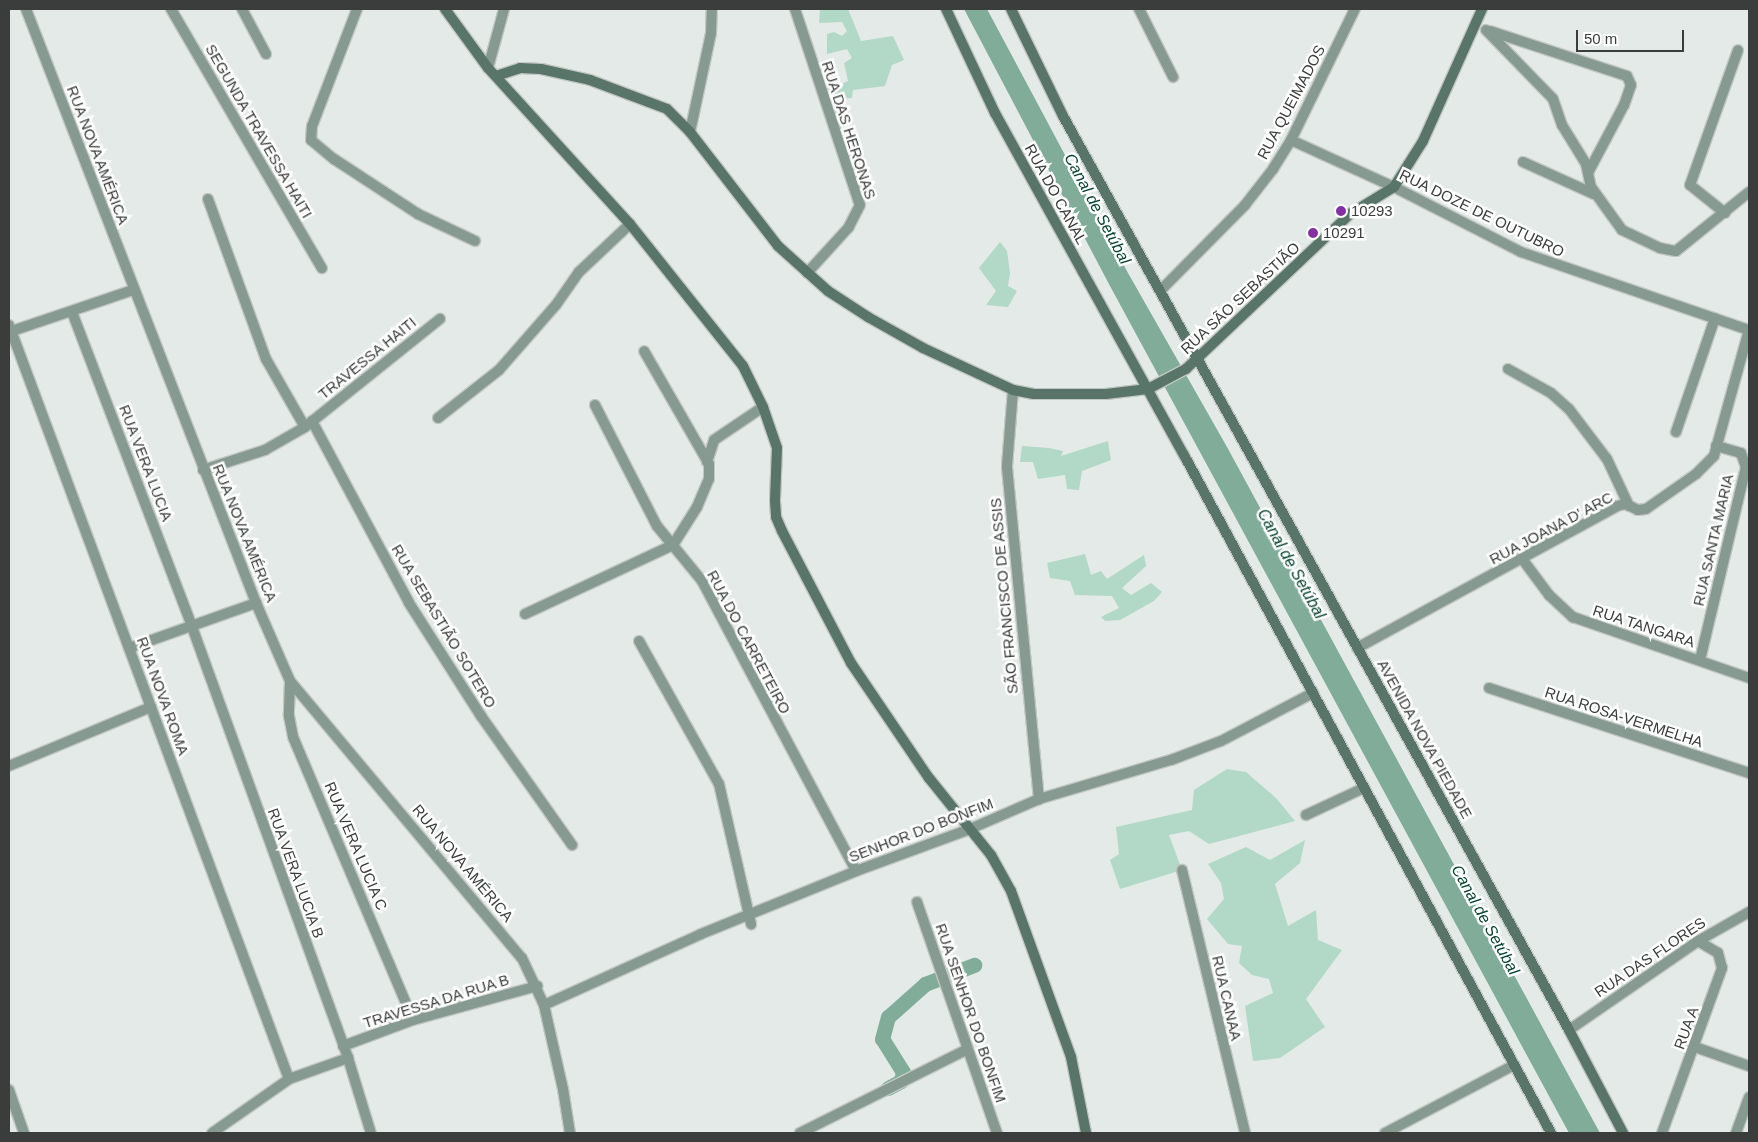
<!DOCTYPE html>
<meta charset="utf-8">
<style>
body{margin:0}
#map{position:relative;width:1758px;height:1142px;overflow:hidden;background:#e4eae7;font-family:Arial,sans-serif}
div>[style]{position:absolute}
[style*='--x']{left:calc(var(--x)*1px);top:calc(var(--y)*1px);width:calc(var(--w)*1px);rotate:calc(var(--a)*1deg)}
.green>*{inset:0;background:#b2d8c7}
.water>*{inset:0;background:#82ac9a}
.canal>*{height:15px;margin:-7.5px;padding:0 7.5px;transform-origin:7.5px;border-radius:7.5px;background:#82ac9a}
.roads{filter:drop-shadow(1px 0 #c2c7c5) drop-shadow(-1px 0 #c2c7c5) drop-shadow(0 1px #c2c7c5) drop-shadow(0 -1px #c2c7c5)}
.street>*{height:10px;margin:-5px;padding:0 5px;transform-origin:5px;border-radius:5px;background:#879a91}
.secondary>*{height:10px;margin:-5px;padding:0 5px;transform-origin:5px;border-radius:5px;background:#597468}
.dots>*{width:14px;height:14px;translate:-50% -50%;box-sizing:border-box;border:2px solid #fff;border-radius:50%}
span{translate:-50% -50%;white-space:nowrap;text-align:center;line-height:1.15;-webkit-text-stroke:5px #fff;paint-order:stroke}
.street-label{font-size:15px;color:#3b3d3c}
.poi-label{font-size:15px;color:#3b3d3c}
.left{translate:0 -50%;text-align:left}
.water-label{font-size:16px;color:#06422f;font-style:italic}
.frame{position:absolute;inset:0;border:10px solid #3b3d3c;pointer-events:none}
.scale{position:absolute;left:1576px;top:30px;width:108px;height:22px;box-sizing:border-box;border:2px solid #3b3d3c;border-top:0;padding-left:6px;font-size:15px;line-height:18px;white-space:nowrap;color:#3b3d3c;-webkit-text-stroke:4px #fff;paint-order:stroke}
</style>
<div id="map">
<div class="green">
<i style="clip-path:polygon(820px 9px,848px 9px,861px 41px,893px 36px,904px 60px,892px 65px,885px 86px,853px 90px,852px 98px,829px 99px,826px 91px,848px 81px,844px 63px,852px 58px,847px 49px,827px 54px,827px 34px,834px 32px,842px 36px,847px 31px,842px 22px,819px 23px)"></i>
<i style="clip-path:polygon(1000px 242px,1007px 251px,1010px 273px,1008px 286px,1017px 291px,1008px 307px,986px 305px,996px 291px,979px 268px)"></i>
<i style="clip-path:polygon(1108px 441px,1111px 460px,1082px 471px,1079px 490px,1067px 489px,1065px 475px,1038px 479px,1033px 462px,1020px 462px,1022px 446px,1049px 448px,1063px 451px,1061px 456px)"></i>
<i style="clip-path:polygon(1085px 554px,1091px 575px,1101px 571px,1107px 579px,1144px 555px,1146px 566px,1122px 588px,1131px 595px,1151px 583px,1162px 592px,1154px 601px,1120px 620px,1105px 621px,1101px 617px,1119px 608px,1112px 596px,1075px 595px,1070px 581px,1050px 578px,1047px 563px)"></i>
<i style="clip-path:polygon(1227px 769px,1246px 772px,1276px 798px,1295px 821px,1209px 844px,1189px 831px,1169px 835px,1182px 870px,1120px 889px,1110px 860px,1119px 854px,1116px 827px,1192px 810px,1194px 790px)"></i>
<i style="clip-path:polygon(1305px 840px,1300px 863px,1275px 884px,1288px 926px,1316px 910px,1318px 940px,1342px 950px,1306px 999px,1325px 1027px,1280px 1058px,1253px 1061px,1245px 1006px,1273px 993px,1269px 979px,1252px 975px,1239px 963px,1242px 946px,1228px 944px,1207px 919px,1224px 899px,1221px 883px,1208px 864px,1246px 847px,1270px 860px)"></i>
</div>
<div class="water">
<i style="clip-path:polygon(964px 9px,987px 9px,1128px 273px,1227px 447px,1600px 1133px,1569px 1133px,1110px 286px)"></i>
</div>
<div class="canal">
<i style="--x:888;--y:1088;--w:15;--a:-28"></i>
<i style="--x:901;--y:1081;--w:9;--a:-77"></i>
<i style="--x:903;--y:1072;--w:39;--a:-122"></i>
<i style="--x:882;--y:1039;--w:23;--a:-75"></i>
<i style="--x:888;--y:1017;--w:50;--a:-41.7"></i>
<i style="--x:925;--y:984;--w:53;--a:-21.2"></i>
</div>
<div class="roads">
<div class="street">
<i style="--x:26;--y:9;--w:637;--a:68.83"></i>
<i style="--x:256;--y:603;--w:85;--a:66.4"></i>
<i style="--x:290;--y:681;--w:361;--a:50.1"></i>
<i style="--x:522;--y:958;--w:52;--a:64.9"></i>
<i style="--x:544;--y:1005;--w:86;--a:77.3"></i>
<i style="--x:563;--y:1089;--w:45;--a:81"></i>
<i style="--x:171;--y:9;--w:300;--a:59.8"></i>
<i style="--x:242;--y:9;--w:51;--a:61.9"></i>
<i style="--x:357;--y:9;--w:125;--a:111"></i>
<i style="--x:312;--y:126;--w:14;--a:94"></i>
<i style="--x:311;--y:140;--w:30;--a:40"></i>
<i style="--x:334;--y:159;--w:100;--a:33.2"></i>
<i style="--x:418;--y:214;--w:63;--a:25.3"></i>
<i style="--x:795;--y:9;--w:206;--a:71.7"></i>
<i style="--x:860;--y:205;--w:25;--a:117"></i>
<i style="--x:849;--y:227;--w:62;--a:132.4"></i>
<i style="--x:1139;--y:9;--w:76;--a:63.4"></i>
<i style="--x:1486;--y:30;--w:96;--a:45.8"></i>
<i style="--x:1553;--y:99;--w:28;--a:71"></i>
<i style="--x:1562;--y:125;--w:46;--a:58.4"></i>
<i style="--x:1586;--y:164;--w:24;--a:78"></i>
<i style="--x:1591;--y:187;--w:53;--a:54.2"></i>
<i style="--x:1622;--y:230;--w:42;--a:25.3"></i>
<i style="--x:1660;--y:248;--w:16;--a:11"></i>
<i style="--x:1676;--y:251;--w:94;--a:-38.9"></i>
<i style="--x:1490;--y:31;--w:144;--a:18.2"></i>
<i style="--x:1627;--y:76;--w:10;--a:66"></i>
<i style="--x:1631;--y:85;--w:21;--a:109"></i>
<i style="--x:1624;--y:105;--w:75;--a:117.9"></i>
<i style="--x:488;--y:68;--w:61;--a:-74.8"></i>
<i style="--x:690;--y:132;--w:101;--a:-78"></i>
<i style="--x:711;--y:33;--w:24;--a:-88"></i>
<i style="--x:1291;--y:140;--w:113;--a:24.5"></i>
<i style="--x:1394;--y:187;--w:143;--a:27.1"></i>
<i style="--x:1521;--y:252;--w:241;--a:18.9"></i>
<i style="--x:1523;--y:162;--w:78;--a:24.3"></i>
<i style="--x:208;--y:199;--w:170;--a:70.1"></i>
<i style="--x:266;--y:359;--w:78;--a:60.2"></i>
<i style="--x:1725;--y:213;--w:45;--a:-141.3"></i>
<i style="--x:1690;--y:185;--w:143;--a:-70.4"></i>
<i style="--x:1161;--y:290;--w:120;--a:-45.3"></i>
<i style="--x:1245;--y:205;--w:46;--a:-52.1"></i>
<i style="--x:1273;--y:169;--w:34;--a:-58"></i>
<i style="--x:1291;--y:140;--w:146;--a:-64"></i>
<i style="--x:72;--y:312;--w:334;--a:69.1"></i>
<i style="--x:191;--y:624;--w:462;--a:70.1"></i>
<i style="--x:348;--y:1058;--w:78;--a:73"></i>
<i style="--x:9;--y:325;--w:804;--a:69.63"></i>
<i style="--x:9;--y:332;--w:131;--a:-18.7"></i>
<i style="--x:1508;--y:369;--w:49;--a:29.2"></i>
<i style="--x:1551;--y:393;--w:24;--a:42"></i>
<i style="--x:1569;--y:409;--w:63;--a:52.8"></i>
<i style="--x:1607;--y:459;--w:52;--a:64.9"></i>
<i style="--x:1013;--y:390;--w:77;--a:94.5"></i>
<i style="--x:1007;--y:467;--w:334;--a:84.5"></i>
<i style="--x:595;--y:405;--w:136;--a:62.9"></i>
<i style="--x:657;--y:526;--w:71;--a:50.7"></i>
<i style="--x:702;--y:581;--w:328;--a:62"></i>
<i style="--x:438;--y:418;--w:78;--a:-38.2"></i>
<i style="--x:499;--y:370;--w:86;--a:-48.8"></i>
<i style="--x:556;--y:305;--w:40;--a:-55.1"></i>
<i style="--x:579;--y:272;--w:70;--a:-43.3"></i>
<i style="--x:312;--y:421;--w:206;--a:61.9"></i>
<i style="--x:409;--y:603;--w:134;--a:57.5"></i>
<i style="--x:481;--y:716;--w:158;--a:54.8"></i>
<i style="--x:1676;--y:432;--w:120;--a:-71.1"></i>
<i style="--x:707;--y:462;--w:23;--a:-72"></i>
<i style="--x:714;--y:440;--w:59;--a:-34"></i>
<i style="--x:203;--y:470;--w:65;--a:-17.9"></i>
<i style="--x:265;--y:450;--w:46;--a:-29.9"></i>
<i style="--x:305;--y:427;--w:173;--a:-38.7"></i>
<i style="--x:1523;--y:560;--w:44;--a:53.4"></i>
<i style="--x:1549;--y:595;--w:33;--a:43"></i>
<i style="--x:1573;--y:617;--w:186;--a:19.1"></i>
<i style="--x:525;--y:614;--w:163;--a:-25"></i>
<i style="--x:673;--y:545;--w:45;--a:-57.7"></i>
<i style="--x:697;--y:507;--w:30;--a:-67"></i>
<i style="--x:709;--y:479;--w:15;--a:-90"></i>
<i style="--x:709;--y:464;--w:130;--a:-119.9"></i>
<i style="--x:639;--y:641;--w:164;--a:60.8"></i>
<i style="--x:719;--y:784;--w:144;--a:77.1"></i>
<i style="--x:129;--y:648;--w:135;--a:-19.5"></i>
<i style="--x:1357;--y:648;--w:296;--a:-28.6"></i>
<i style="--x:1617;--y:506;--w:9;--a:-13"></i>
<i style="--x:1626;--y:504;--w:13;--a:27"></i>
<i style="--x:1638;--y:510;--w:8;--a:-7"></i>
<i style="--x:1646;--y:509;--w:61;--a:-35"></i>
<i style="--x:1696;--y:474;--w:25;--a:-45"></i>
<i style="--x:1714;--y:456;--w:131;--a:-74.5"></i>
<i style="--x:1700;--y:660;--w:198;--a:-76.6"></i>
<i style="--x:1746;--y:467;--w:15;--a:-110"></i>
<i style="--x:1741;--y:453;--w:26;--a:-164"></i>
<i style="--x:290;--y:681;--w:35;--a:92"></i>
<i style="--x:289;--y:716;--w:21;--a:79"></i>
<i style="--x:293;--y:737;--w:307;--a:67"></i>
<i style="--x:1489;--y:688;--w:274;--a:18.1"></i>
<i style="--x:9;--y:766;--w:154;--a:-22.6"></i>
<i style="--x:1306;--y:815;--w:64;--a:-25"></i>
<i style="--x:1182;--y:870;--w:270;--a:76.5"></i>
<i style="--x:917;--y:902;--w:244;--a:70.9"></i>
<i style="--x:544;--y:1005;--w:172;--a:-24.3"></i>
<i style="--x:701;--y:934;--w:167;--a:-22.1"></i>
<i style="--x:856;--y:871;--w:121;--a:-20.2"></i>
<i style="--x:970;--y:829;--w:75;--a:-23.5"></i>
<i style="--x:1039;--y:799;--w:138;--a:-16.5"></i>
<i style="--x:1171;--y:760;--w:53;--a:-20.8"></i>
<i style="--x:1221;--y:741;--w:104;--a:-27.6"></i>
<i style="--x:1569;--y:1030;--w:157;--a:-34.6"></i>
<i style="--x:1698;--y:941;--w:59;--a:-29.6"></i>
<i style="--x:343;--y:1046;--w:75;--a:-20.4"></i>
<i style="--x:413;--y:1020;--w:129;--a:-15.3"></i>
<i style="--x:1695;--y:1047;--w:57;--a:19.4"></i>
<i style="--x:9;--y:1090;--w:46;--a:70.8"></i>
<i style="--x:212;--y:1133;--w:94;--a:-35"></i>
<i style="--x:289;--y:1079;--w:63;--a:-19.6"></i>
<i style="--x:800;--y:1133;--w:186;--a:-26.6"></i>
<i style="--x:1385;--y:1133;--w:146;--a:-27.8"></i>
<i style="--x:1662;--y:1133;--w:176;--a:-70"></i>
<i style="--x:1722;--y:968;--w:16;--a:-105"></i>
<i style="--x:1718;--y:953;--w:23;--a:-149"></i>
<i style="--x:1736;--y:1133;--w:38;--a:-70"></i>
</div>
<div class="secondary">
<i style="--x:445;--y:9;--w:73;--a:53.9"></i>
<i style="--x:488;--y:68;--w:211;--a:47.7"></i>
<i style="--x:630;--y:224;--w:181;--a:51.5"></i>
<i style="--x:743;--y:366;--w:46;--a:64"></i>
<i style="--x:763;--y:407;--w:43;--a:71.1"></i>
<i style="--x:777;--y:448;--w:53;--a:92.2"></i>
<i style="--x:775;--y:501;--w:16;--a:86"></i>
<i style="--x:776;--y:517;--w:15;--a:67"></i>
<i style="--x:782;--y:531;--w:149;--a:62.4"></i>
<i style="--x:851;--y:663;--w:139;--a:55.9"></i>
<i style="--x:929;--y:778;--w:99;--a:51.2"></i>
<i style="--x:991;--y:855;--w:41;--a:60.9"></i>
<i style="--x:1011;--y:891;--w:177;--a:70.1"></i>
<i style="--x:1071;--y:1057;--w:77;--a:78.8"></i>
<i style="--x:946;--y:9;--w:115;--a:64.8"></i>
<i style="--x:995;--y:113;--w:391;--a:61.1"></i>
<i style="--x:1184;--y:455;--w:771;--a:61.57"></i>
<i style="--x:1011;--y:9;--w:119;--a:64.1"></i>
<i style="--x:1063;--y:116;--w:1045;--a:61.03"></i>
<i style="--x:1569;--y:1030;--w:116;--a:62.3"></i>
<i style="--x:496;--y:76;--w:25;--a:-18"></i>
<i style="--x:520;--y:68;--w:21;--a:3"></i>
<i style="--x:541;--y:69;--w:50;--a:12.7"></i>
<i style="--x:590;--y:80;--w:82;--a:20.6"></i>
<i style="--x:667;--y:109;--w:33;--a:45"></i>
<i style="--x:690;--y:132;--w:144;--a:52.3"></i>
<i style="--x:778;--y:246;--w:67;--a:42"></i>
<i style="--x:828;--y:291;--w:48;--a:33"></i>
<i style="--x:868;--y:317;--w:63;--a:29.4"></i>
<i style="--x:923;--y:348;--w:99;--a:25"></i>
<i style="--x:1013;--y:390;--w:21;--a:11"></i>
<i style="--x:1034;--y:394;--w:72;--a:0"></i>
<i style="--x:1106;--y:394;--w:42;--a:-6.8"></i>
<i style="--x:1148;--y:389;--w:43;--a:-27.8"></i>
<i style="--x:1186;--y:369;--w:226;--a:-43.4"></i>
<i style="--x:1350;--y:214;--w:52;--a:-31.5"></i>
<i style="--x:1394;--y:187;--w:54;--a:-57.8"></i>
<i style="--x:1423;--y:141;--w:145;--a:-65.9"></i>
</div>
</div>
<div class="dots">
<i style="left:1341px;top:211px;background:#8331a0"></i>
<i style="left:1313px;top:233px;background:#8331a0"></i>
</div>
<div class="street-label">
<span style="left:1291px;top:102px;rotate:-62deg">RUA QUEIMADOS</span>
<span style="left:849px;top:130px;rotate:72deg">RUA DAS HERONAS</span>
<span style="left:259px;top:131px;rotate:60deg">SEGUNDA TRAVESSA HAITI</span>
<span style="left:98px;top:155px;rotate:69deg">RUA NOVA AMÉRICA</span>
<span style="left:1056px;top:194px;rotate:61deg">RUA DO CANAL</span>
<span style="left:1482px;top:213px;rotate:26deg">RUA DOZE DE OUTUBRO</span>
<span style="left:1240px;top:298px;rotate:-43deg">RUA SÃO SEBASTIÃO</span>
<span style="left:367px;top:358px;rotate:-39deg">TRAVESSA HAITI</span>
<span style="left:146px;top:463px;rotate:69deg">RUA VERA LUCIA</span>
<span style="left:1551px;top:528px;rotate:-28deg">RUA JOANA D' ARC</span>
<span style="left:245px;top:533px;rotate:68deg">RUA NOVA AMÉRICA</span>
<span style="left:1713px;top:540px;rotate:-77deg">RUA SANTA MARIA</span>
<span style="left:1004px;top:596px;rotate:-95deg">SÃO FRANCISCO DE ASSIS</span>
<span style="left:444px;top:626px;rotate:59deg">RUA SEBASTIÃO SOTERO</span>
<span style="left:1644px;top:626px;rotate:18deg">RUA TANGARA</span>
<span style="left:749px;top:642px;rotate:62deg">RUA DO CARRETEIRO</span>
<span style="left:163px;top:696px;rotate:70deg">RUA NOVA ROMA</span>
<span style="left:1624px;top:717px;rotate:18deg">RUA ROSA-VERMELHA</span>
<span style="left:1425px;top:739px;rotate:61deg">AVENIDA NOVA PIEDADE</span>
<span style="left:921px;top:830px;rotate:-21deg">SENHOR DO BONFIM</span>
<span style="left:356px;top:846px;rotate:67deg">RUA VERA LUCIA C</span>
<span style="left:463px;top:863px;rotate:50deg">RUA NOVA AMÉRICA</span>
<span style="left:296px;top:873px;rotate:70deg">RUA VERA LUCIA B</span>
<span style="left:1650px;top:957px;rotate:-34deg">RUA DAS FLORES</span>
<span style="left:1227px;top:998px;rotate:77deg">RUA CANAA</span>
<span style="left:436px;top:1001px;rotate:-17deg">TRAVESSA DA RUA B</span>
<span style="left:971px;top:1013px;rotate:71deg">RUA SENHOR DO BONFIM</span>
<span style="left:1686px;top:1028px;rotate:-70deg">RUA A</span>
</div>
<div class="poi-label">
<span class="left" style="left:1351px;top:211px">10293</span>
<span class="left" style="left:1323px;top:233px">10291</span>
</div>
<div class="water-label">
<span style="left:1097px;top:209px;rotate:62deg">Canal de Setúbal</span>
<span style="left:1291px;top:564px;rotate:61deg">Canal de Setúbal</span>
<span style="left:1485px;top:920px;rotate:61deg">Canal de Setúbal</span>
</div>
<div class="frame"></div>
<div class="scale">50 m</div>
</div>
